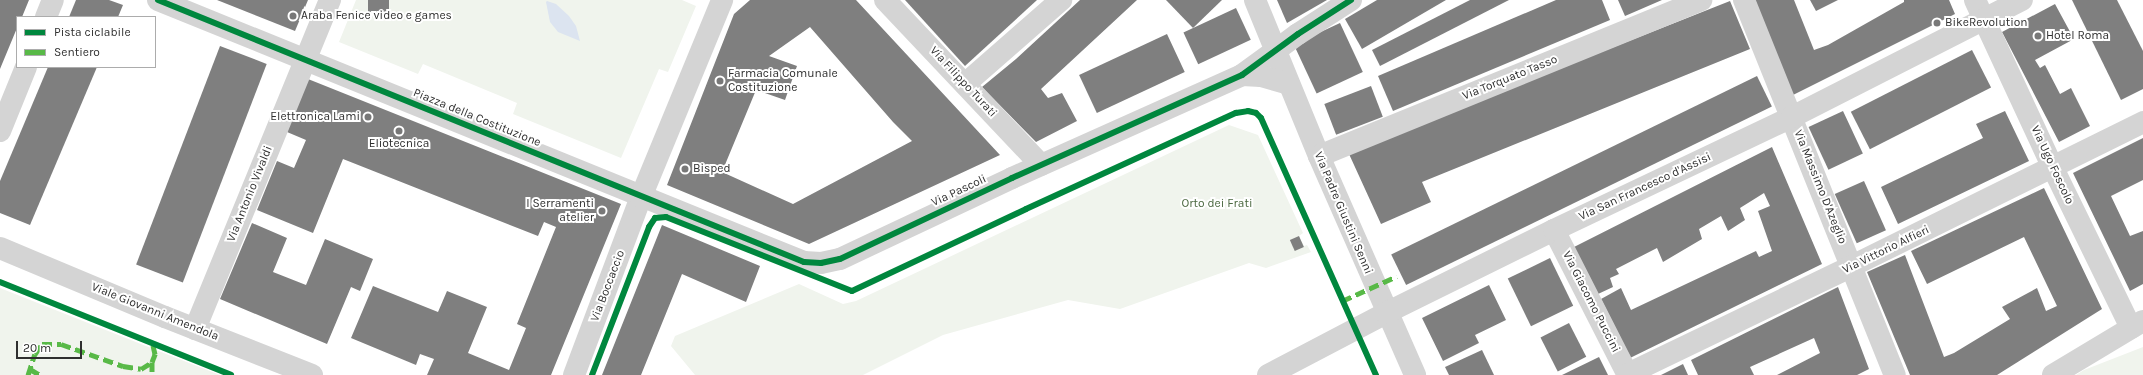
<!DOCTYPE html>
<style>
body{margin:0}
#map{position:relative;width:2143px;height:375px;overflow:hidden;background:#fff;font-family:Karla,sans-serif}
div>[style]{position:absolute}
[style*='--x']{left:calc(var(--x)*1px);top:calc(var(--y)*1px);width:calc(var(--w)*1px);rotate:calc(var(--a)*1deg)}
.green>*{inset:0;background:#f0f4ed}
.water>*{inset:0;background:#dce4f0}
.building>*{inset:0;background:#7f7f7f;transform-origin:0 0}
.minor>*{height:22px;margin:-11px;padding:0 11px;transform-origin:11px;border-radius:11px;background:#d4d4d4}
.quiet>*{height:5px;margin-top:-2.5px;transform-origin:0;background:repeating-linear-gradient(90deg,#58b947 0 10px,transparent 0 15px)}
.cycleway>*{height:6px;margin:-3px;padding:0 3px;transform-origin:3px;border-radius:3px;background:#00873e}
.dots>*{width:11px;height:11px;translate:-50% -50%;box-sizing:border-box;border:2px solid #fff;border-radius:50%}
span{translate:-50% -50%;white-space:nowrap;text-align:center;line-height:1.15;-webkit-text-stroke:4px #fff;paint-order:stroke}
.poi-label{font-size:12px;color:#2f2f2f}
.left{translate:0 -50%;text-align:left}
.right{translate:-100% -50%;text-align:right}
.street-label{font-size:12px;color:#2f2f2f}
.park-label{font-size:12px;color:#4b6840}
.legend{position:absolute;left:16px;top:16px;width:140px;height:52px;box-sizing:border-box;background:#fff;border:1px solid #acacac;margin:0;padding:5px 7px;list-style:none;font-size:12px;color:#2f2f2f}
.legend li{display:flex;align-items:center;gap:8px;height:20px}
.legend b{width:20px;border:1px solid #acacac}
.scale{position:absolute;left:16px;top:341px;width:66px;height:18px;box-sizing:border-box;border:2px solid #2f2f2f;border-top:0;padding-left:5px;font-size:12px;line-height:14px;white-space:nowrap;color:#2f2f2f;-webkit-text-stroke:3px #fff;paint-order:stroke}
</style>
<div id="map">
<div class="green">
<i style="clip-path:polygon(356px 0,682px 0,696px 6px,668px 72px,659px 69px,621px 158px,513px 114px,517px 103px,423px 64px,418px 74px,339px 42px)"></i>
<i style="clip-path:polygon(1229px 125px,1258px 135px,1303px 233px,1299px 236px,1304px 246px,1307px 245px,1311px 252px,1266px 268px,1249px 263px,1120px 309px,1068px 300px,943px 335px,863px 375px,695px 375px,671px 346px,675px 336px,799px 284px,843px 304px,856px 301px)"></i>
<i style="clip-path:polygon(0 288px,156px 350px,220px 375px,0 375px)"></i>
<i style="clip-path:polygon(2143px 347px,2143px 375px,2076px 375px,2084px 370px)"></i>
</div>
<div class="water">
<i style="clip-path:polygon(547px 1px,556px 4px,569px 16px,576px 26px,580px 41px,558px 32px,550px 22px,546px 2px)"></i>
</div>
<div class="building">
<i style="clip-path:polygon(0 0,29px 0,22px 17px,17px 17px,17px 28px,0 69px)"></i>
<i style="clip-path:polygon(76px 0,109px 0,123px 5px,118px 17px,69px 17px)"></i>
<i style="clip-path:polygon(217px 0,308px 0,295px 31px)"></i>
<i style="left:368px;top:0;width:21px;height:12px"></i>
<i style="clip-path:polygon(evenodd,750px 0,856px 0,1000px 155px,809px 244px,667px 185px,734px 14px,750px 0,810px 27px,893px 122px,912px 141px,793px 204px,722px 172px,756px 90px,785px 100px,797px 66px,769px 56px,810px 27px)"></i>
<i style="clip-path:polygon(905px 0,1037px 0,965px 66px)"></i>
<i style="clip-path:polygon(1080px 0,1137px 0,1041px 89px,1048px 98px,1062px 93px,1077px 121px,1036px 142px,982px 87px,1016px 59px)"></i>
<i style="clip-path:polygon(1166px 0,1222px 0,1193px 28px)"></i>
<i style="clip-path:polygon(1277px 0,1327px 0,1287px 23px)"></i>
<i style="clip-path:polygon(1377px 0,1446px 0,1362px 49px,1345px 19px)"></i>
<i style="clip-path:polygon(1470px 0,1509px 0,1380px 66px,1372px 50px)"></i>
<i style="clip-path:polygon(1556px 0,1602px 0,1610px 20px,1393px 111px,1378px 76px)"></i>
<i style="clip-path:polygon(1618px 0,1662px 0,1625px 16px)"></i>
<i style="clip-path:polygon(1753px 0,1794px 0,1814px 50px,1828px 45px,1904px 2px,1904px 0,1949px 0,1955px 14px,1793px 95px)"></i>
<i style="clip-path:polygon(1810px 0,1838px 0,1816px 11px)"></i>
<i style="clip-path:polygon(2072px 0,2117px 0,2143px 51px,2143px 89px,2121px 100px)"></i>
<i style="clip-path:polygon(1730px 1px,1750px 49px,1422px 182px,1431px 202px,1381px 224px,1349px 154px,1399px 132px)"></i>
<i style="clip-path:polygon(2055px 4px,2074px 39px,2035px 60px,2040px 68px,2045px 65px,2060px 94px,2071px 88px,2090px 126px,2059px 142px,2002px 32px)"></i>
<i style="left:1236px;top:8px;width:35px;height:58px;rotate:65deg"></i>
<i style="left:1340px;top:23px;width:54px;height:51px;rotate:65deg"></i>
<i style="left:1167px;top:34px;width:42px;height:97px;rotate:65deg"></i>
<i style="left:220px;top:46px;width:50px;height:234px;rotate:21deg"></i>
<i style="left:1972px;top:50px;width:42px;height:136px;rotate:63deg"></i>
<i style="clip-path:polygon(48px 67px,97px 67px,30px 225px,0 213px,0 181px)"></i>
<i style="left:1757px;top:76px;width:34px;height:407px;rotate:64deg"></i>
<i style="clip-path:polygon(308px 79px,621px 204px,551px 375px,427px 375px,434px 359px,420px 354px,416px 365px,351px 338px,373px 286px,438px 312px,447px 291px,487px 307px,468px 353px,509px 370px,526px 328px,517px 324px,556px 227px,544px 222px,538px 236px,343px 159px,313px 233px,257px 210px,277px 161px,294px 168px,306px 140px,287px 132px)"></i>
<i style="left:1371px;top:86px;width:33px;height:50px;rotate:69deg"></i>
<i style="left:1843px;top:111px;width:47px;height:38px;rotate:65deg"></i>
<i style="clip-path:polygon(2005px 111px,2029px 161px,1898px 224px,1881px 187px,1983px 138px,1976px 124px)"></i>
<i style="clip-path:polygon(2143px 138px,2143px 180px,2111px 196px,2130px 236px,2143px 231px,2143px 284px,2130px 291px,2073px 173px)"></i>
<i style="clip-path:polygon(1772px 147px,1822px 264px,1630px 358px,1601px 299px,1621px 288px,1631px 310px,1756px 251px,1759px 257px,1772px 251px,1758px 211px,1770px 206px,1764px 193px,1740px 208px,1745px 220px,1728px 231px,1721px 216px,1699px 229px,1702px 239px,1663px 262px,1657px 248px,1616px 269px,1619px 274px,1610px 278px,1613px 287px,1598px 294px,1574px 247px)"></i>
<i style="left:1864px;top:181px;width:54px;height:32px;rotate:66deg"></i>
<i style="clip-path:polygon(2044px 188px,2102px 309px,1997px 375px,1910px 375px,1867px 272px,1905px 255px,1944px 357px,1954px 353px,2010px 319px,2002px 307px,2037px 288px,2046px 311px,2057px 306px,2024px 237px,1927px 284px,1911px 251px)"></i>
<i style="clip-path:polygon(252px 223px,287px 238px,273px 272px,306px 285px,325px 239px,373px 259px,360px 291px,351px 287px,327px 344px,220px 299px)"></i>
<i style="clip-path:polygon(662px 225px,760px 266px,746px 302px,682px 274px,641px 375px,602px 375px)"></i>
<i style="left:1299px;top:236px;width:12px;height:10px;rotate:66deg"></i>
<i style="left:1550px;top:258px;width:53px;height:47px;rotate:64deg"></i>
<i style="clip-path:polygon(1489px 285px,1506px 320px,1475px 335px,1479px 343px,1443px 361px,1422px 318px)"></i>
<i style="clip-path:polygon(1838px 287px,1869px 369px,1857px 375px,1777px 375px,1820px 353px,1814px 338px,1750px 367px,1754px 375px,1698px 375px,1691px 360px)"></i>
<i style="left:1569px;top:323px;width:38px;height:32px;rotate:63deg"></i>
<i style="clip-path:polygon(1482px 350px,1494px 375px,1449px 375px,1445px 367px)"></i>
<i style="clip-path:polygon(1599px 357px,1608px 375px,1562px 375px)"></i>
<i style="clip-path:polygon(1683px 364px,1688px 375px,1661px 375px)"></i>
</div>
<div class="minor">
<i style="--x:158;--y:0;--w:697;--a:22.08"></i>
<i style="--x:804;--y:262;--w:17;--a:3"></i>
<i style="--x:821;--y:263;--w:19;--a:-12"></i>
<i style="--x:840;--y:259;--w:190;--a:-25.2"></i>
<i style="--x:1012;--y:178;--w:252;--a:-24.1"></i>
<i style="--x:1242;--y:75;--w:69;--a:-36.2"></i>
<i style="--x:1298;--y:34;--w:63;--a:-32.7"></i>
<i style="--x:885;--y:0;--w:227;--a:46.6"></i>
<i style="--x:1255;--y:0;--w:169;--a:67.7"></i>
<i style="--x:1319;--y:156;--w:239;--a:66.3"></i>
<i style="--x:1744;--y:0;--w:404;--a:68.1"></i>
<i style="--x:1975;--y:0;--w:185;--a:65.1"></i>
<i style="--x:2053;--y:168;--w:178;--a:64"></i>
<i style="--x:46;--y:17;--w:18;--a:-68"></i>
<i style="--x:1242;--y:75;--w:19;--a:3"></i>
<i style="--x:1261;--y:76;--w:29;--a:16"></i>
<i style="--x:965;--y:84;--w:128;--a:-41.2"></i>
<i style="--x:0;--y:131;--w:69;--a:-67.9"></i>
<i style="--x:1319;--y:156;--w:413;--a:-22.2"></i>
<i style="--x:1554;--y:230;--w:163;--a:63"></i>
<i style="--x:0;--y:248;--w:179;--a:22.7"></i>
<i style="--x:165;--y:317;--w:158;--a:21.5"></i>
<i style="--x:195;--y:329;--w:356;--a:-67.7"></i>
<i style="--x:1628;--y:374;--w:249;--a:-25.7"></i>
<i style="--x:1852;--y:266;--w:325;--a:-26.3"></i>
<i style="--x:574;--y:375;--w:190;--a:-69.4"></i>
<i style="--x:641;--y:197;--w:213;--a:-67.6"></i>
<i style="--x:1268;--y:375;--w:133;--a:-27.7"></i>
<i style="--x:1386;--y:313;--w:187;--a:-26.3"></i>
<i style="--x:1554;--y:230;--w:263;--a:-25.4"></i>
<i style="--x:1792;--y:117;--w:258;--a:-27"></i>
<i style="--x:2053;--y:375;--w:105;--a:-31"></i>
</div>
<div class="quiet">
<i style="--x:1342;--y:301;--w:60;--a:-24.4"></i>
<i style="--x:152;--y:362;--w:13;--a:90"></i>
<i style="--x:30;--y:369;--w:12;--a:31"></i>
<i style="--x:28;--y:375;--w:22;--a:-72"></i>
<i style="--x:35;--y:354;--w:12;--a:-55"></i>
<i style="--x:42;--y:344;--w:19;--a:0"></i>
<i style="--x:61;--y:344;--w:66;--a:19.5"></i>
<i style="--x:123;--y:366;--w:18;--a:9"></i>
<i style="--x:141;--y:369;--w:13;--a:-32"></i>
<i style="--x:152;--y:362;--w:9;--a:-69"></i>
<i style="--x:155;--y:354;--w:9;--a:-103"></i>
</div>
<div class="cycleway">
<i style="--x:158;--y:0;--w:697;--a:22.08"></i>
<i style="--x:804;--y:262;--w:17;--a:3"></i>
<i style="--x:821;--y:263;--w:19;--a:-12"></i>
<i style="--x:840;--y:259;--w:190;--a:-25.2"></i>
<i style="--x:1012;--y:178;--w:252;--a:-24.1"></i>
<i style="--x:1242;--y:75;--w:69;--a:-36.2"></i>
<i style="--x:1298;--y:34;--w:63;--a:-32.7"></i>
<i style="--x:0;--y:282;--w:249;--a:21.9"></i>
<i style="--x:592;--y:375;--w:159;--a:-68.9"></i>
<i style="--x:649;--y:227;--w:11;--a:-56"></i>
<i style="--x:655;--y:218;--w:11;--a:-5"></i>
<i style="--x:666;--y:217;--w:200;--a:21.7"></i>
<i style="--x:852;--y:291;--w:192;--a:-25.2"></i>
<i style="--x:1026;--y:209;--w:231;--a:-24.6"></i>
<i style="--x:1236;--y:113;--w:12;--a:-9"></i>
<i style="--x:1248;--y:111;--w:8;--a:14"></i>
<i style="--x:1256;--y:113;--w:7;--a:45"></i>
<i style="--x:1261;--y:118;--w:282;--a:65.9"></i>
</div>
<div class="dots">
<i style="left:293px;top:16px;background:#787878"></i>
<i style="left:1937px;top:23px;background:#787878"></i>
<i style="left:2038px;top:36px;background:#787878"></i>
<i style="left:720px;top:81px;background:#787878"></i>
<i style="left:368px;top:117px;background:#787878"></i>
<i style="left:399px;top:131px;background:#787878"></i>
<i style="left:685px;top:169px;background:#787878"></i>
<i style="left:602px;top:211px;background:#787878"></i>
</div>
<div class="poi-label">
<span class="left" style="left:301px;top:16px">Araba Fenice video e games</span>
<span class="left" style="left:1945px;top:23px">BikeRevolution</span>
<span class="left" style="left:2046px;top:36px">Hotel Roma</span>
<span class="left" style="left:728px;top:81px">Farmacia Comunale<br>Costituzione</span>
<span class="right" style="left:360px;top:117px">Elettronica Lami</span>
<span style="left:399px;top:144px">Eliotecnica</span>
<span class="left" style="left:693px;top:169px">Bisped</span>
<span class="right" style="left:594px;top:211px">I Serramenti<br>atelier</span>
</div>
<div class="street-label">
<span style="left:1510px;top:78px;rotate:-22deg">Via Torquato Tasso</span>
<span style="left:963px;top:82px;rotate:47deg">Via Filippo Turati</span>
<span style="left:477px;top:118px;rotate:22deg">Piazza della Costituzione</span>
<span style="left:2052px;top:165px;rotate:65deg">Via Ugo Foscolo</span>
<span style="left:1645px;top:187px;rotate:-25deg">Via San Francesco d'Assisi</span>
<span style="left:1820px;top:187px;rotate:68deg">Via Massimo D'Azeglio</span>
<span style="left:959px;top:191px;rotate:-25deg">Via Pascoli</span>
<span style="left:250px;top:194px;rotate:-68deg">Via Antonio Vivaldi</span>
<span style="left:1343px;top:213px;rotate:67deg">Via Padre Giustini Senni</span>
<span style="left:1886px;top:250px;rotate:-26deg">Via Vittorio Alfieri</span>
<span style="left:608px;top:286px;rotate:-69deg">Via Boccaccio</span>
<span style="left:1591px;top:302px;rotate:63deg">Via Giacomo Puccini</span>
<span style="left:155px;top:312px;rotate:22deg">Viale Giovanni Amendola</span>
</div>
<div class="park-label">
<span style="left:1217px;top:204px">Orto dei Frati</span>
</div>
<ul class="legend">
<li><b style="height:5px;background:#00873e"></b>Pista ciclabile</li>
<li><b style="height:5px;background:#58b947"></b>Sentiero</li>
</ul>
<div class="scale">20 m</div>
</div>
